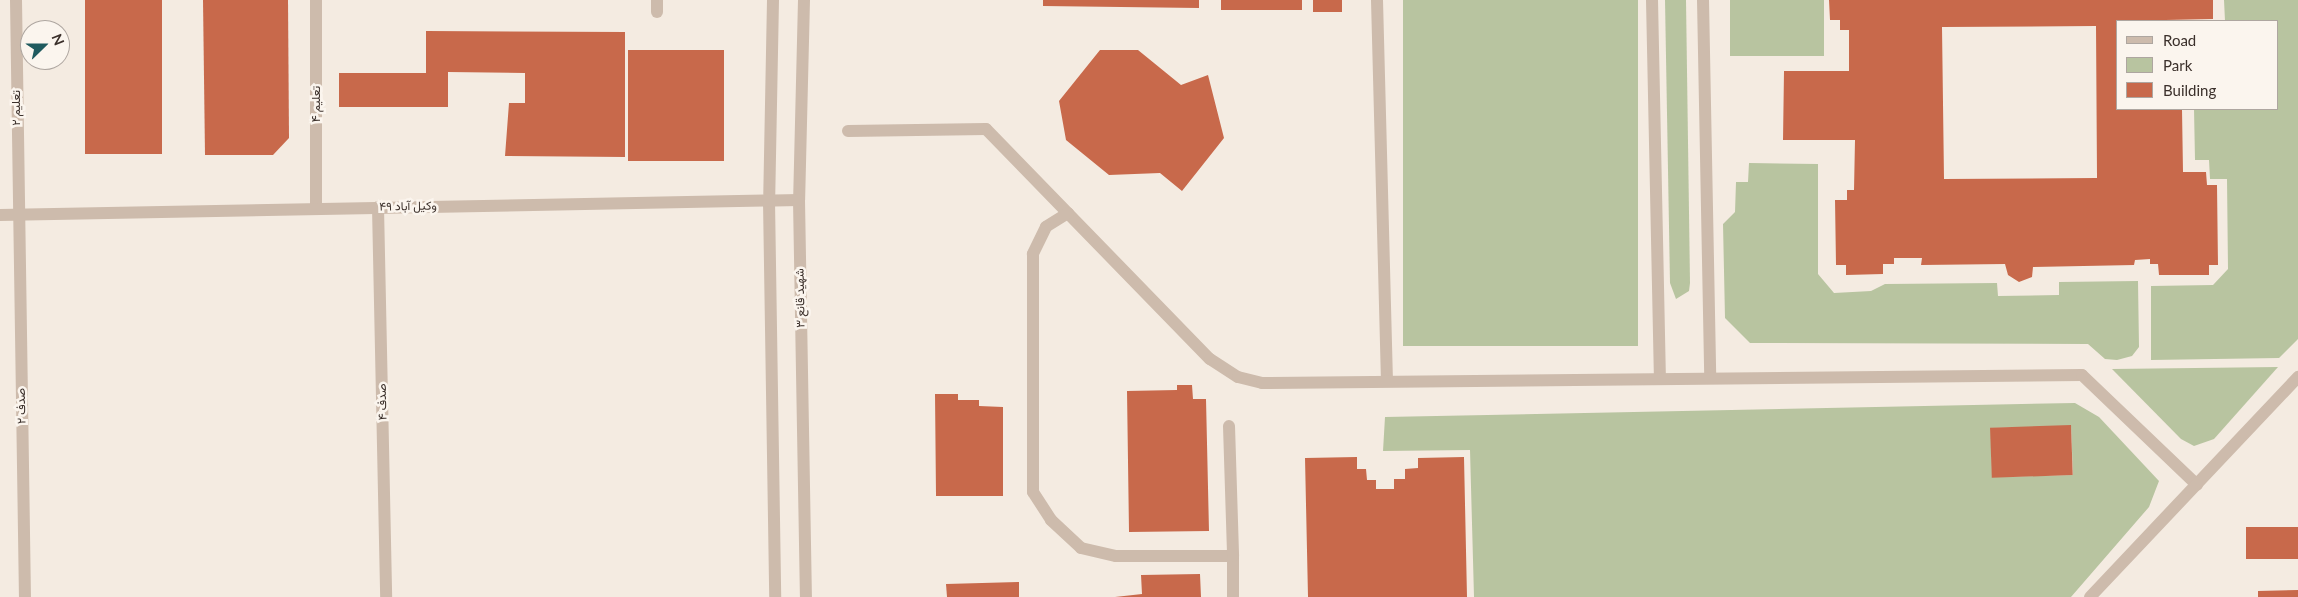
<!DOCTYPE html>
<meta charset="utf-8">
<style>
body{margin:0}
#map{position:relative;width:2298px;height:597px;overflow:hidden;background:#f4ebe1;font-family:Lato,Vazirmatn,sans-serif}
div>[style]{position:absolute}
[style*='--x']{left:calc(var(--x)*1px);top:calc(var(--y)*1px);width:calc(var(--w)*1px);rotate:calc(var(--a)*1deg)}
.green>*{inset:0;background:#b8c4a0;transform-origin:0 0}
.building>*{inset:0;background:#c8694b;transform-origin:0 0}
.lane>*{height:12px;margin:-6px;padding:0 6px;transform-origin:6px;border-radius:6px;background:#cdbbac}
.street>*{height:12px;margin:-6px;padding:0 6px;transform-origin:6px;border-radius:6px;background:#cdbbac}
span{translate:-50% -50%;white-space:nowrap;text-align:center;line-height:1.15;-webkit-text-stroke:5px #fbf5ee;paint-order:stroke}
.street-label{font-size:12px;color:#3b302b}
.legend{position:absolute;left:2116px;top:20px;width:162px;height:90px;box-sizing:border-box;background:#fbf5ee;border:1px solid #aea6a0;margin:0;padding:6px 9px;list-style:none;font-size:15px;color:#3b302b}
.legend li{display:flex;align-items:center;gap:10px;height:25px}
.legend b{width:25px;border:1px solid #aea6a0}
.north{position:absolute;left:20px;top:20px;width:50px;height:50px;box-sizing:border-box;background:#fbf5ee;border:1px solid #aea6a0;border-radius:50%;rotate:68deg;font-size:14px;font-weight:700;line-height:20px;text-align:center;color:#3b302b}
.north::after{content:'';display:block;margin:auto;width:18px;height:22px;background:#1f5a5e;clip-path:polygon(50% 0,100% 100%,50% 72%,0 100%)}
</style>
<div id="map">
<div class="green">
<i style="left:1403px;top:0;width:235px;height:346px"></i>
<i style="clip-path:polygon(1665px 0,1686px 0,1690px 283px,1689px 291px,1676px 299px,1670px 283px)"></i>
<i style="left:1730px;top:0;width:94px;height:56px"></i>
<i style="clip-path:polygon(2224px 0,2298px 0,2298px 339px,2279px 358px,2151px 360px,2151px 286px,2213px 285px,2228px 269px,2227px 179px,2210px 179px,2209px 160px,2195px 160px,2194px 109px,2277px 109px,2277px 21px,2225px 21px)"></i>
<i style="clip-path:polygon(1749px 163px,1818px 164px,1818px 274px,1834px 293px,1871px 291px,1885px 284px,1997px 283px,1998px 296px,2059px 295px,2059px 282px,2138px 281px,2139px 347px,2132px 356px,2117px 360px,2105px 359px,2088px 344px,1750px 343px,1725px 318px,1723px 224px,1735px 212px,1736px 182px,1748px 182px)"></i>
<i style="clip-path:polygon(2278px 367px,2214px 439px,2194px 446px,2181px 439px,2112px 369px)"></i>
<i style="clip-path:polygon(evenodd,2075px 403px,2099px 417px,2159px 481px,2149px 507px,2071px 597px,1474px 597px,1470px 450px,1383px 451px,1385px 417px,2075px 403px,2071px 426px,2073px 475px,1992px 477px,1991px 428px,2071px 426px)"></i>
</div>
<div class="building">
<i style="left:85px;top:0;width:77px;height:154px"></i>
<i style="clip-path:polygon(203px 0,288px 0,289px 138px,273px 155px,205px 155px)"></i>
<i style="clip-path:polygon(1043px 0,1199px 0,1199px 8px,1043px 6px)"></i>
<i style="left:1221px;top:0;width:81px;height:10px"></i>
<i style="left:1313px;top:0;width:29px;height:12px"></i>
<i style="clip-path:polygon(evenodd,1829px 0,2213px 0,2213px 19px,2117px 21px,2117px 109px,2182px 109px,2183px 172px,2206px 172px,2207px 185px,2217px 185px,2218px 265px,2209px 265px,2209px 275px,2159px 275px,2158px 264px,2150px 264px,2150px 259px,2135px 260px,2134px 265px,2033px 267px,2032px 277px,2019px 282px,2008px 275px,2005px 264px,1921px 265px,1922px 258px,1894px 258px,1894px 264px,1883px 264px,1883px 274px,1846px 275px,1846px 265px,1836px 265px,1835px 200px,1847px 200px,1847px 190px,1854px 190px,1855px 140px,1783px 140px,1784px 71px,1849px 71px,1849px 30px,1840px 30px,1840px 20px,1830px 20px,1829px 0,2096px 26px,2097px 178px,1944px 179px,1942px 27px,2096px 26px)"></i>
<i style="clip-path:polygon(426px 31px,625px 32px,625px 157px,505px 156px,509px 103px,525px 103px,525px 73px,448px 72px,448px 107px,339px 107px,339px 73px,426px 73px)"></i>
<i style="left:628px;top:50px;width:96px;height:111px"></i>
<i style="clip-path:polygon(1100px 50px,1138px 50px,1181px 85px,1208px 75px,1224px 138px,1182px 191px,1160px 173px,1109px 175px,1066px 140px,1059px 101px)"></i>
<i style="clip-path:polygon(1177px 385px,1192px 385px,1193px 399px,1206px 399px,1209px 531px,1129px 532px,1127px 391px,1177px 390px)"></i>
<i style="clip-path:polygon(935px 394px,958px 394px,958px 400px,979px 400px,979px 406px,1003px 407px,1003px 496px,936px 496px)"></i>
<i style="left:2071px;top:425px;width:50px;height:81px;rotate:88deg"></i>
<i style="clip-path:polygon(1357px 457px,1357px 469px,1366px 469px,1367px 480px,1376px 480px,1376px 489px,1394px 489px,1394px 479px,1405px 479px,1405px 469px,1418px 468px,1418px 458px,1464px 457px,1467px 597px,1308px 597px,1305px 458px)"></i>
<i style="left:2246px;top:527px;width:52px;height:32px"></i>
<i style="clip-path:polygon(1200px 574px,1201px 597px,1115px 597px,1142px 594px,1141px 575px)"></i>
<i style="clip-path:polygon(1019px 582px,1019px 597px,947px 597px,946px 584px)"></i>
<i style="clip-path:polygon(2298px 590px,2298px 597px,2258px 597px,2258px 591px)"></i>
</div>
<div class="lane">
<i style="--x:1377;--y:0;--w:381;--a:88.5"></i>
<i style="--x:1652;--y:0;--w:379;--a:88.8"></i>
<i style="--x:1703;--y:0;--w:378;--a:88.9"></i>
<i style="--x:657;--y:12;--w:12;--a:-90"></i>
<i style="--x:986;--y:129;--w:321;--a:45.8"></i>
<i style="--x:1210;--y:359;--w:33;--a:33"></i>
<i style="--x:1238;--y:377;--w:25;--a:14"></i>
<i style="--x:1262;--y:383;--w:820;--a:-0.56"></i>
<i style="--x:2082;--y:375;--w:159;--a:43.7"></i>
<i style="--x:1068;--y:213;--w:26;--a:148"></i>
<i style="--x:1046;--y:227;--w:30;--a:116"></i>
<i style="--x:1033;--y:254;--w:238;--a:90"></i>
<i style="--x:1033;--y:492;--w:33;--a:57"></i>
<i style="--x:1051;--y:520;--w:41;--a:43"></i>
<i style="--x:1081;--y:548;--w:36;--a:13"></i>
<i style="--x:1116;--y:556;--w:117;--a:0"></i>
<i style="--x:1233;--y:556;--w:41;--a:90"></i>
<i style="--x:1229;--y:426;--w:130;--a:88.2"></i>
<i style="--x:2090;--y:597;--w:303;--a:-46.6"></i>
</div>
<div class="street">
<i style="--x:16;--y:0;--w:597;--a:89.14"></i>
<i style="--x:316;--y:0;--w:208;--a:90"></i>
<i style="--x:773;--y:0;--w:201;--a:91.1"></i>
<i style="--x:769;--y:201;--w:396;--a:89.1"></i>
<i style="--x:804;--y:0;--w:200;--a:91.4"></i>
<i style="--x:799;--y:200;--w:397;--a:89"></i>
<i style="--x:848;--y:131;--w:138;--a:-0.8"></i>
<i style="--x:378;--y:207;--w:390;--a:88.8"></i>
<i style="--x:0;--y:215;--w:799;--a:-1.08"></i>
</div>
<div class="street-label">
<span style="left:316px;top:104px;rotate:-90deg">تعلیم ۴</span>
<span style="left:16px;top:108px;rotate:-90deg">تعلیم ۲</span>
<span style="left:408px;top:206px;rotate:-1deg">وکیل آباد ۴۹</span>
<span style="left:800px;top:298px;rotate:-91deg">شهید قانع ۳</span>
<span style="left:382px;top:402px;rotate:-91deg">صدف ۴</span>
<span style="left:21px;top:406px;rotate:-91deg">صدف ۲</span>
</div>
<ul class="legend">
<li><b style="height:6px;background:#cdbbac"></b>Road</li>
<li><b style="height:14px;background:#b8c4a0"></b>Park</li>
<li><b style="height:14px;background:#c8694b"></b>Building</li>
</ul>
<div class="north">N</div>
</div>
